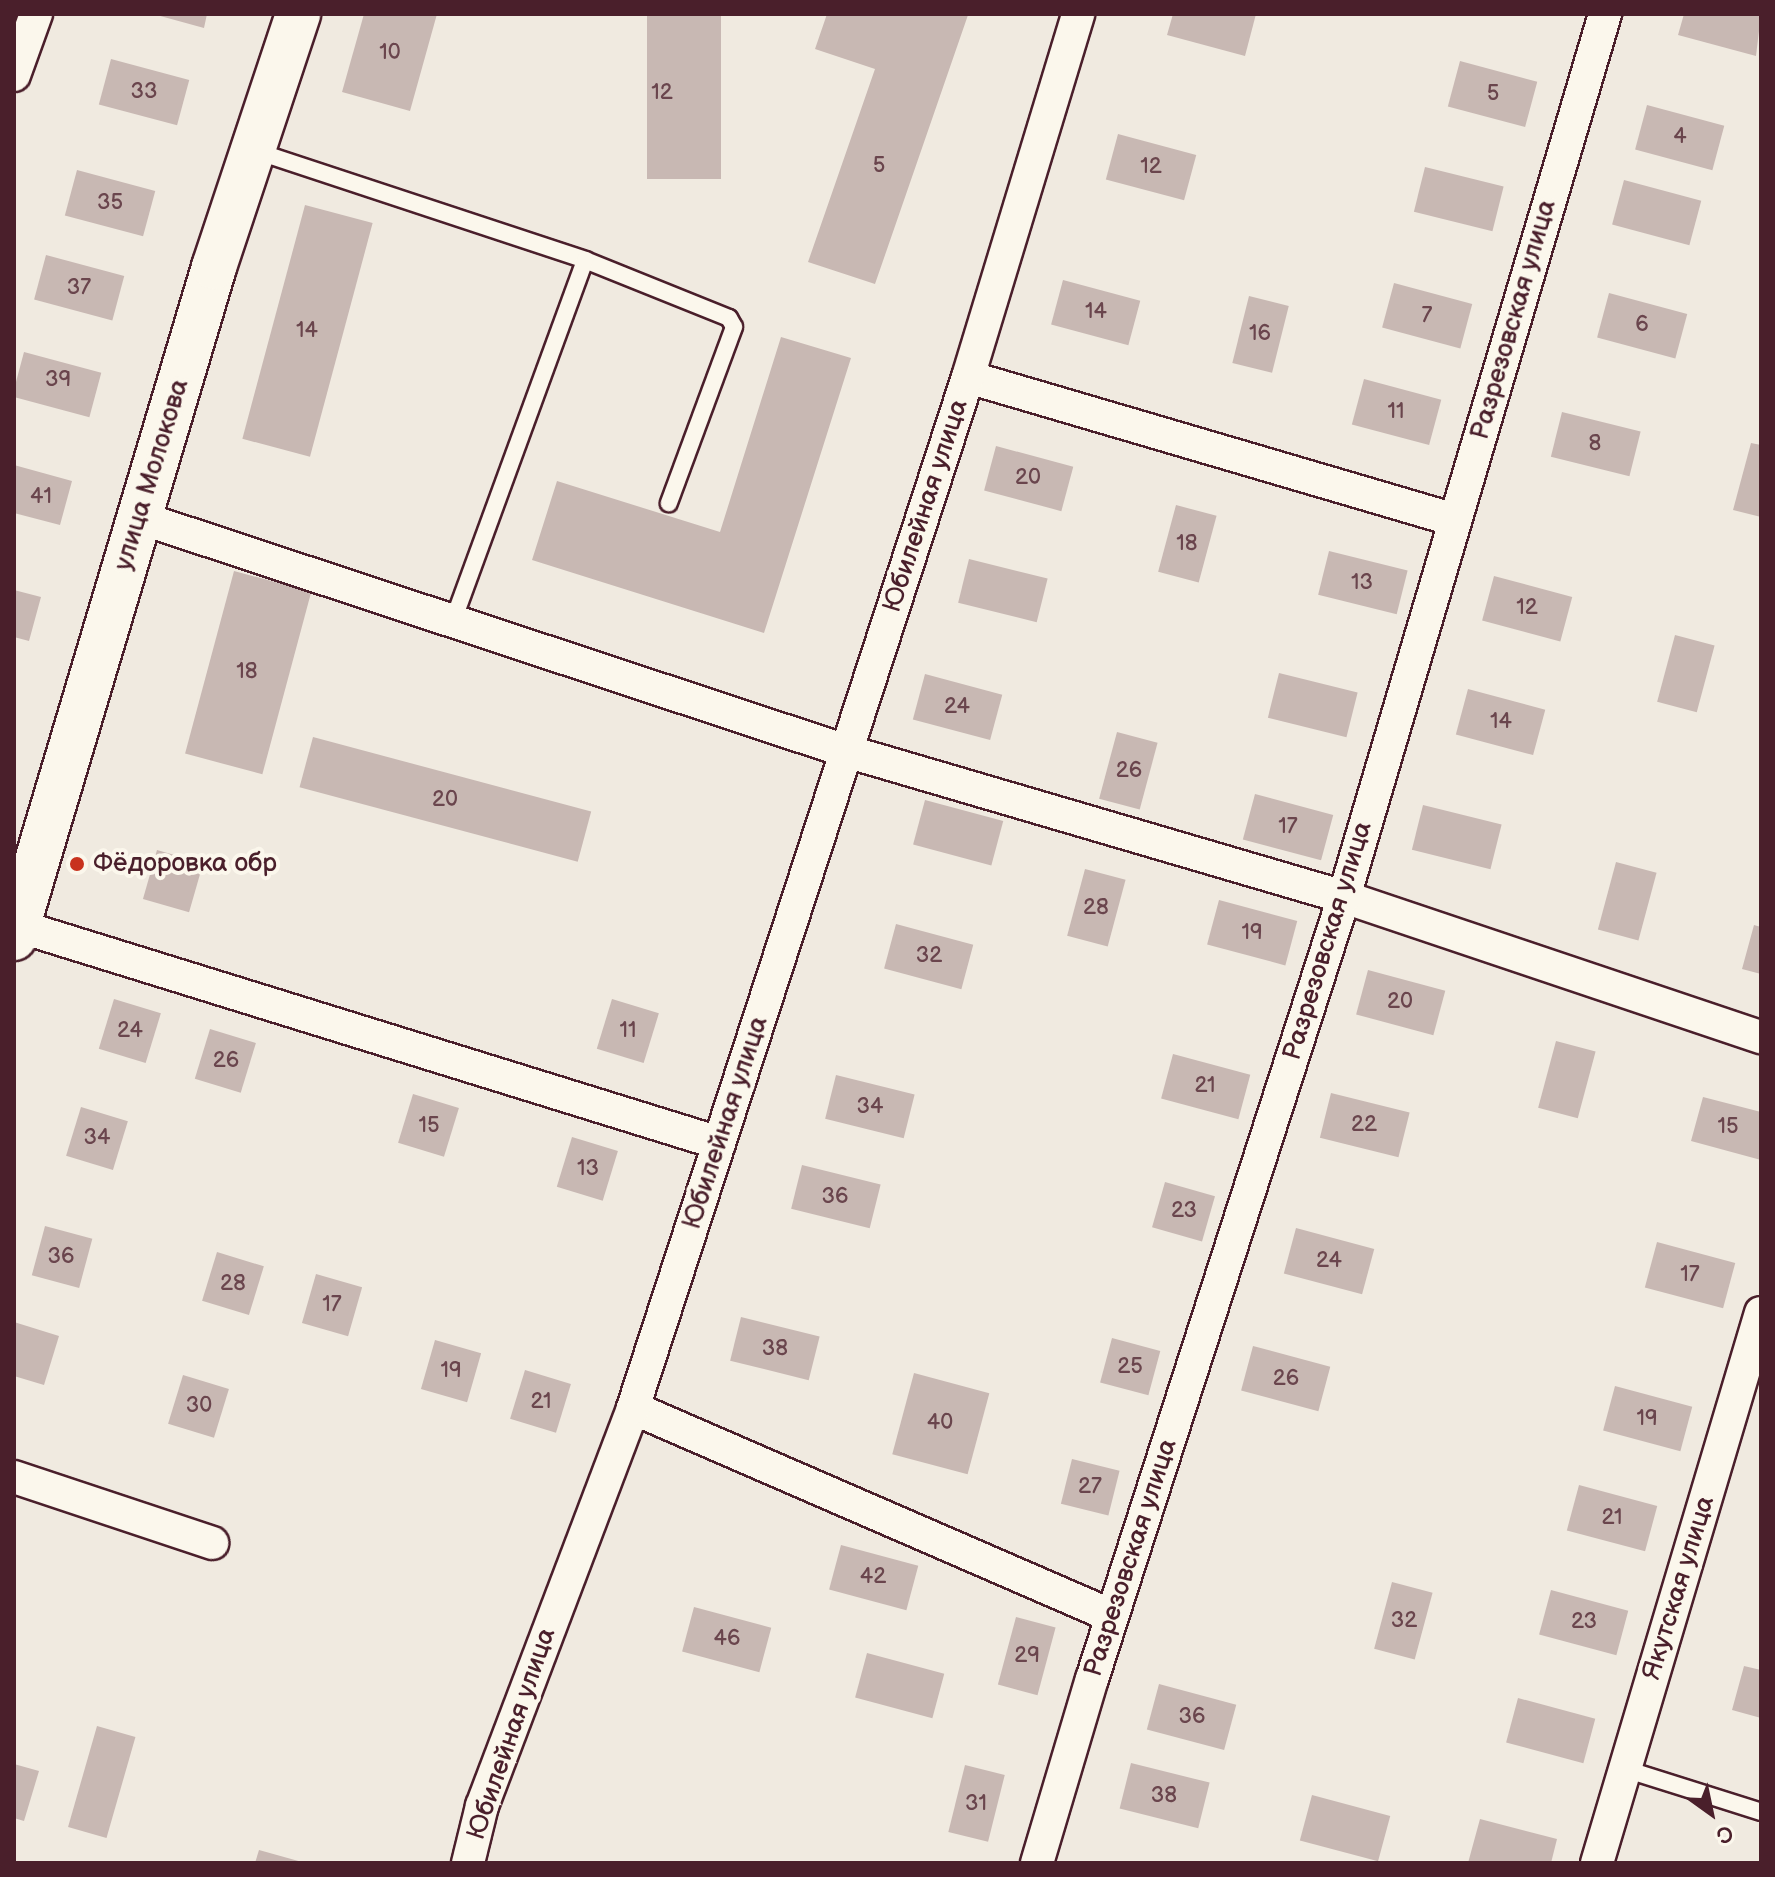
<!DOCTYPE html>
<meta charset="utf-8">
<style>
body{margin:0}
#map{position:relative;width:1775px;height:1877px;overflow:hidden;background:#f0eae0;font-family:"Balsamiq Sans",sans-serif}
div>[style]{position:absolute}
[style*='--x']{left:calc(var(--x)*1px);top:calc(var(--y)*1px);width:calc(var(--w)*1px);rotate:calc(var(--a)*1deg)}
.building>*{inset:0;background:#c8b8b3;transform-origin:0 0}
.roads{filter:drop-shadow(2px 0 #4a1f2b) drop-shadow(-2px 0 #4a1f2b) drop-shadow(0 2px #4a1f2b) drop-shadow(0 -2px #4a1f2b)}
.lane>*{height:16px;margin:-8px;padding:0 8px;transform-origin:8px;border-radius:8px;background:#fbf7ec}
.street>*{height:32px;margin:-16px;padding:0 16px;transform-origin:16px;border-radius:16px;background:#fbf7ec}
.secondary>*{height:44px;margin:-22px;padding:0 22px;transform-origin:22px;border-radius:22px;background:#fbf7ec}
.dots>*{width:22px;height:22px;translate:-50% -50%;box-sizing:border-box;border:4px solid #fbf7ec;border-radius:50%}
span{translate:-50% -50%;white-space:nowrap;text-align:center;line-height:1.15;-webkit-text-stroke:8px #fbf7ec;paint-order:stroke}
.number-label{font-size:22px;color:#6a454d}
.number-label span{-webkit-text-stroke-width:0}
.street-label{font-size:26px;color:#4a1f2b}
.poi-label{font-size:26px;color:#4a1f2b}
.left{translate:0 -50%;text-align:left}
.frame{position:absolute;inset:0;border:16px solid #4a1f2b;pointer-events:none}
.north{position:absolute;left:1671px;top:1773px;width:80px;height:80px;-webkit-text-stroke:6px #fbf7ec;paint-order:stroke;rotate:147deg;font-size:22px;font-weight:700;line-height:32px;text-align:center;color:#4a1f2b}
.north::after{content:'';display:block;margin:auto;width:28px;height:36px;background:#4a1f2b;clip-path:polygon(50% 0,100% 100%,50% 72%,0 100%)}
</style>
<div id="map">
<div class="building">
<i style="clip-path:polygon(153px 14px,207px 14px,204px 28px)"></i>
<i style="clip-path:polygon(364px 14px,437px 14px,410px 111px,342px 92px)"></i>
<i style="left:647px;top:14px;width:74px;height:165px"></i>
<i style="clip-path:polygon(827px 14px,968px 15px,875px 284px,808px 262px,875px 69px,815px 49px)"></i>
<i style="clip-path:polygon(1173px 14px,1256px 14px,1245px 56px,1167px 35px)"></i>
<i style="clip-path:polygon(1684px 14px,1761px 14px,1756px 56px,1678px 35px)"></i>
<i style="left:111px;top:59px;width:81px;height:47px;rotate:15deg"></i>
<i style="left:1460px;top:61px;width:80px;height:47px;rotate:15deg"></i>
<i style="left:1647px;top:105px;width:80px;height:46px;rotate:15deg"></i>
<i style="left:1118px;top:134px;width:81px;height:47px;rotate:15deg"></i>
<i style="left:1425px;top:167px;width:81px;height:46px;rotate:14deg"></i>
<i style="left:77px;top:170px;width:81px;height:47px;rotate:15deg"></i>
<i style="left:1624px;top:180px;width:80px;height:46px;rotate:15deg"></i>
<i style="left:305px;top:205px;width:70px;height:242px;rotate:15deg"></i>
<i style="left:46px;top:255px;width:81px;height:46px;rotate:15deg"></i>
<i style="left:1063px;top:280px;width:80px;height:46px;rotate:15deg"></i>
<i style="left:1394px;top:283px;width:81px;height:46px;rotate:15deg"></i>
<i style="left:1609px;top:293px;width:81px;height:46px;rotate:15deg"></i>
<i style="left:1249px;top:296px;width:41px;height:69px;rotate:14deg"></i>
<i style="clip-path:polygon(781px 337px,851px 358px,764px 633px,532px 560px,557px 481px,720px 532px)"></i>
<i style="left:24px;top:352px;width:80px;height:46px;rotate:15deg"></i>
<i style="left:1364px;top:379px;width:80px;height:47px;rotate:15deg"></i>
<i style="left:1562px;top:412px;width:81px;height:46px;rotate:14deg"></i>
<i style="clip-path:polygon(1751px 443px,1761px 445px,1761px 517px,1733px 510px)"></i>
<i style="left:996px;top:446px;width:80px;height:46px;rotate:15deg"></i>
<i style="clip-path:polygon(14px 465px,72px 481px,60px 525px,14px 513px)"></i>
<i style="left:1176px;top:505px;width:42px;height:69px;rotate:15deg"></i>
<i style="left:1329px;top:551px;width:81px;height:45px;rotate:14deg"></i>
<i style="left:969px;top:559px;width:81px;height:45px;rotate:14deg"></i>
<i style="left:234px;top:571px;width:80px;height:189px;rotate:15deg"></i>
<i style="left:1494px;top:576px;width:81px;height:46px;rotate:15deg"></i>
<i style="clip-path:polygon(14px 590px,41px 597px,29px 641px,14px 637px)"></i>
<i style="left:1675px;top:635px;width:41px;height:69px;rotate:15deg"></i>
<i style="left:1279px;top:673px;width:81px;height:46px;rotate:14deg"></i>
<i style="left:925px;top:674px;width:80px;height:47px;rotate:15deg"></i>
<i style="left:1468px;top:689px;width:80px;height:47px;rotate:15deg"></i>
<i style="left:1117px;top:732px;width:42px;height:69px;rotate:15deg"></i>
<i style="left:313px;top:737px;width:288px;height:52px;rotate:15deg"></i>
<i style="left:1255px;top:794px;width:81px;height:47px;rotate:15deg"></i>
<i style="left:925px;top:800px;width:81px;height:46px;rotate:15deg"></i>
<i style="left:1423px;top:805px;width:81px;height:46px;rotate:14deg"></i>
<i style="left:157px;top:850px;width:48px;height:51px;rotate:16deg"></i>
<i style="left:1616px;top:862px;width:42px;height:70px;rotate:15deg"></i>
<i style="left:1085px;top:869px;width:42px;height:69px;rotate:15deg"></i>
<i style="left:1219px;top:900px;width:81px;height:46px;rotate:15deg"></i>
<i style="left:896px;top:924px;width:80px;height:46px;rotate:15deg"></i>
<i style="clip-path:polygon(1754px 925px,1761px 927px,1761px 974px,1742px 969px)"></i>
<i style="left:1368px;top:970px;width:80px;height:46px;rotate:15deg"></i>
<i style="left:114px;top:999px;width:49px;height:52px;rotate:17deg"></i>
<i style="left:612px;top:999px;width:49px;height:52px;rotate:17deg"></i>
<i style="left:210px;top:1029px;width:48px;height:52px;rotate:17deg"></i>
<i style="left:1556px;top:1041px;width:41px;height:69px;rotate:15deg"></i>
<i style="left:1173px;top:1054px;width:80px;height:46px;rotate:15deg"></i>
<i style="left:836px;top:1075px;width:81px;height:45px;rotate:14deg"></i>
<i style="left:1331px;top:1093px;width:81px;height:46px;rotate:14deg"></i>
<i style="left:413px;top:1094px;width:48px;height:51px;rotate:17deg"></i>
<i style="clip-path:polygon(1703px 1097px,1761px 1112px,1761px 1160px,1691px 1141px)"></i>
<i style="left:81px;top:1107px;width:49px;height:51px;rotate:17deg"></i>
<i style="left:572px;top:1137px;width:48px;height:52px;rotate:17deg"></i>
<i style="left:802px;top:1165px;width:81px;height:45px;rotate:14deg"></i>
<i style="left:1165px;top:1182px;width:52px;height:47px;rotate:16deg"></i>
<i style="left:45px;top:1226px;width:49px;height:51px;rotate:15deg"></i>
<i style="left:1296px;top:1228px;width:81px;height:47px;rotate:15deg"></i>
<i style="left:1657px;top:1242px;width:81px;height:47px;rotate:15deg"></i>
<i style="left:217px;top:1252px;width:49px;height:51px;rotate:17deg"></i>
<i style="left:316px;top:1274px;width:48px;height:51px;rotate:16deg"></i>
<i style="left:741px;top:1317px;width:81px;height:45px;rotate:14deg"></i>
<i style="clip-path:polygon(14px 1322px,59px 1336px,44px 1385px,14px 1376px)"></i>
<i style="left:1112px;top:1338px;width:50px;height:46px;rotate:15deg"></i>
<i style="left:435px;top:1340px;width:48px;height:51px;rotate:16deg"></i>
<i style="left:1253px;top:1346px;width:80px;height:46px;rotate:15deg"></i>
<i style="left:525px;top:1370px;width:48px;height:51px;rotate:17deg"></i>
<i style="left:914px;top:1373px;width:78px;height:84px;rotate:15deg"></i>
<i style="left:183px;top:1375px;width:48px;height:51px;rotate:17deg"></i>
<i style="left:1615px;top:1386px;width:80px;height:46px;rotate:15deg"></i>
<i style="left:1072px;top:1459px;width:49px;height:46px;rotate:14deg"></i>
<i style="left:1579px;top:1485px;width:81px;height:47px;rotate:15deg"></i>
<i style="left:841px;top:1545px;width:80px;height:46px;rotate:15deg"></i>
<i style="left:1392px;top:1582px;width:42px;height:69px;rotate:15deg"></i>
<i style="left:1551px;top:1590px;width:80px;height:46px;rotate:15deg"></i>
<i style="left:694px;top:1607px;width:80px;height:46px;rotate:15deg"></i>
<i style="left:1016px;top:1617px;width:41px;height:70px;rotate:15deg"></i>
<i style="left:867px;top:1653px;width:80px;height:46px;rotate:15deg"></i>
<i style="clip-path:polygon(1744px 1666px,1761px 1670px,1761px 1718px,1732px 1710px)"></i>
<i style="left:1159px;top:1684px;width:80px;height:47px;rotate:15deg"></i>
<i style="left:1518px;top:1698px;width:80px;height:46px;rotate:15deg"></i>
<i style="left:97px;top:1726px;width:40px;height:105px;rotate:16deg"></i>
<i style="left:1131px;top:1763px;width:81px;height:47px;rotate:14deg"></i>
<i style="clip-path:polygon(14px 1764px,39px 1771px,24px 1821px,14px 1818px)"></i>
<i style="left:965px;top:1765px;width:41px;height:69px;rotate:14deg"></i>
<i style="left:1312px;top:1795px;width:81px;height:47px;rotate:15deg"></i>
<i style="clip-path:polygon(1480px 1819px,1557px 1839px,1551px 1863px,1468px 1863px)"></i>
<i style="clip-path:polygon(259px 1850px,302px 1862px,301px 1863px,255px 1863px)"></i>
</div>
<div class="roads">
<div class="lane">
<i style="--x:256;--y:151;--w:347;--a:18.3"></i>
<i style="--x:585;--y:260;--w:155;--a:21.9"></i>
<i style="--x:729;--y:318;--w:10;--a:61"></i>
<i style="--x:734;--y:327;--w:188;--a:110.3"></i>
<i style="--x:453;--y:621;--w:384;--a:-69.9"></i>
<i style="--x:1625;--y:1769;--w:143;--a:17.5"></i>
</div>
<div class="street">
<i style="--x:14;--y:75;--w:65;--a:-70.2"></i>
<i style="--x:968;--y:377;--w:508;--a:16.36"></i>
<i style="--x:141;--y:518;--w:743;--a:18.29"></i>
<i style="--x:846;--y:751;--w:519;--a:16.34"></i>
<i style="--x:1344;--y:897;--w:440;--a:18.6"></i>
<i style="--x:18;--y:926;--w:734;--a:17.2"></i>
<i style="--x:633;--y:1408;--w:522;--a:23.47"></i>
<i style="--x:14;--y:1477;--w:209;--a:18.4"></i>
<i style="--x:468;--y:1863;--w:59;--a:-76.2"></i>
<i style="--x:482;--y:1806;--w:426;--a:-69.2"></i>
<i style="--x:633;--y:1408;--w:1084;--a:-72"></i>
<i style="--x:968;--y:377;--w:379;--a:-73.1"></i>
<i style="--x:1037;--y:1863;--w:192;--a:-73.4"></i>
<i style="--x:1092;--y:1679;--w:822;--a:-72.14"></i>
<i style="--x:1344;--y:897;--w:921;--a:-73.53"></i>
<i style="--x:1597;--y:1863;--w:574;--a:-73.4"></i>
</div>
<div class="secondary">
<i style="--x:14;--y:938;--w:700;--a:-73.4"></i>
<i style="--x:214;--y:267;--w:267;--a:-71.6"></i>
</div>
</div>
<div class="dots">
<i style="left:77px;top:864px;background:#c8321e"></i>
</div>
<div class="number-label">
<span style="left:390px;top:53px">10</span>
<span style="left:144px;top:92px">33</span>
<span style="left:662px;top:93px">12</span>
<span style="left:1493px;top:94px">5</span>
<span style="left:1680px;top:137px">4</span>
<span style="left:879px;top:166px">5</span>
<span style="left:1151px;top:167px">12</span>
<span style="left:110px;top:203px">35</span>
<span style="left:79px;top:288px">37</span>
<span style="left:1096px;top:312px">14</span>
<span style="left:1427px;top:316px">7</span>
<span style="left:1642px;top:325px">6</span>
<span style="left:307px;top:331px">14</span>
<span style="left:1260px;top:334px">16</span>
<span style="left:58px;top:380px">39</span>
<span style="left:1396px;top:412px">11</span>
<span style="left:1595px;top:444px">8</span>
<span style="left:1028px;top:478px">20</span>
<span style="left:41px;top:497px">41</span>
<span style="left:1187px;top:544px">18</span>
<span style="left:1362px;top:583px">13</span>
<span style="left:1527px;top:608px">12</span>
<span style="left:247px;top:672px">18</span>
<span style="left:957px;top:707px">24</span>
<span style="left:1501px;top:722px">14</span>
<span style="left:1129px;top:771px">26</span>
<span style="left:445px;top:800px">20</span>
<span style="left:1288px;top:827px">17</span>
<span style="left:1096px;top:908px">28</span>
<span style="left:1252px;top:933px">19</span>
<span style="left:929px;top:956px">32</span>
<span style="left:1400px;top:1002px">20</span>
<span style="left:130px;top:1031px">24</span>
<span style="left:628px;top:1031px">11</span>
<span style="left:226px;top:1061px">26</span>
<span style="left:1205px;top:1086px">21</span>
<span style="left:870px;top:1107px">34</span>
<span style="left:1364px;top:1125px">22</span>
<span style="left:429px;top:1126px">15</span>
<span style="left:1728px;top:1127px">15</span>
<span style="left:97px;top:1138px">34</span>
<span style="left:588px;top:1169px">13</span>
<span style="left:835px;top:1197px">36</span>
<span style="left:1184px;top:1211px">23</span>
<span style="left:61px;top:1257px">36</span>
<span style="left:1329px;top:1261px">24</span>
<span style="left:1690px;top:1275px">17</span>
<span style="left:233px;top:1284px">28</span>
<span style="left:332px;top:1305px">17</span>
<span style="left:775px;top:1349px">38</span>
<span style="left:1130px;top:1367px">25</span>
<span style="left:451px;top:1371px">19</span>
<span style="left:1286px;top:1379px">26</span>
<span style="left:541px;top:1402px">21</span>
<span style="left:199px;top:1406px">30</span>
<span style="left:1647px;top:1419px">19</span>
<span style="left:940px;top:1423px">40</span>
<span style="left:1090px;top:1487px">27</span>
<span style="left:1612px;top:1518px">21</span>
<span style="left:873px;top:1577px">42</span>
<span style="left:1404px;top:1621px">32</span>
<span style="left:1584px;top:1622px">23</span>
<span style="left:727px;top:1639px">46</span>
<span style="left:1027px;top:1656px">29</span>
<span style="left:1192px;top:1717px">36</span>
<span style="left:1164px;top:1796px">38</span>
<span style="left:976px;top:1804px">31</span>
</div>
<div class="street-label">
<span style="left:1514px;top:320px;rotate:-74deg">Разрезовская улица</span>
<span style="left:152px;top:475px;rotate:-73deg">улица Молокова</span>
<span style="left:926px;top:506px;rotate:-72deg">Юбилейная улица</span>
<span style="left:1328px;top:941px;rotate:-73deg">Разрезовская улица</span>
<span style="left:726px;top:1123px;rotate:-72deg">Юбилейная улица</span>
<span style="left:1131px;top:1558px;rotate:-72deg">Разрезовская улица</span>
<span style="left:1679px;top:1588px;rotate:-73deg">Якутская улица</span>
<span style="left:512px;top:1734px;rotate:-71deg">Юбилейная улица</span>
</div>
<div class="poi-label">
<span class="left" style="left:93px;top:864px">Фёдоровка обр</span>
</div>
<div class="frame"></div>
<div class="north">С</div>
</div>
